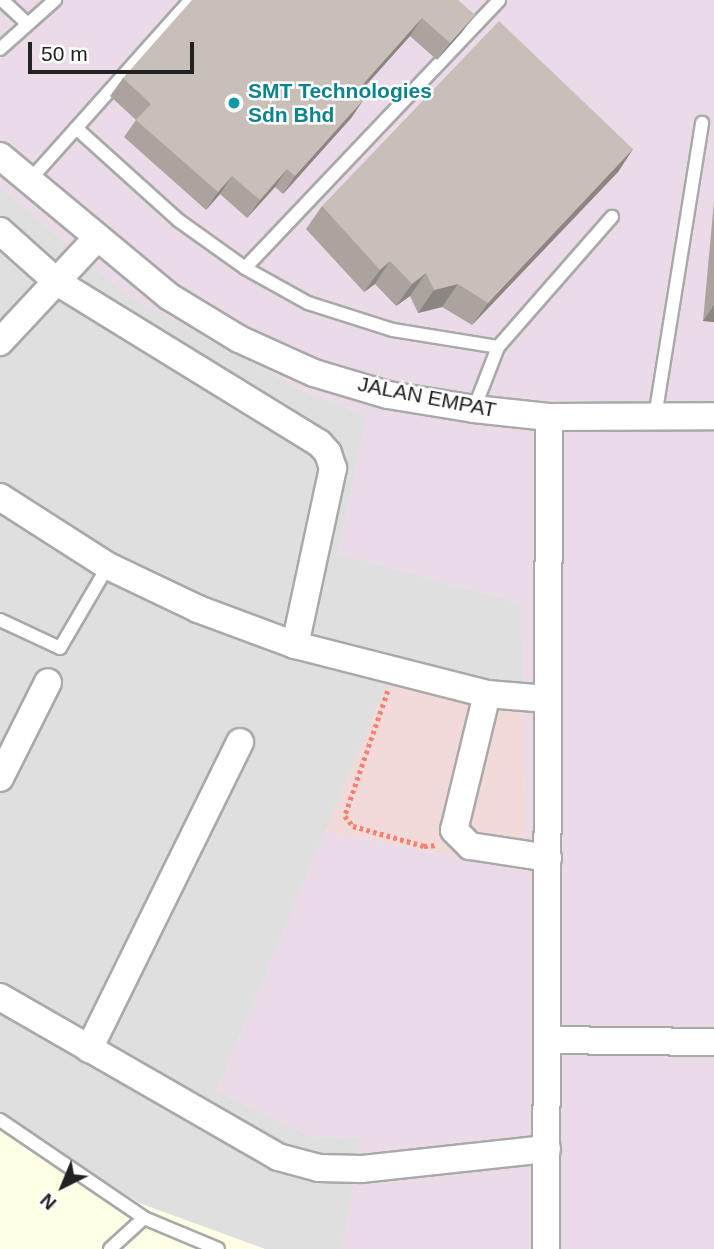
<!DOCTYPE html>
<style>
body{margin:0}
#map{position:relative;width:714px;height:1249px;overflow:hidden;background:#f2efe9;font-family:Helvetica,sans-serif}
div>[style]{position:absolute}
[style*='--x']{left:calc(var(--x)*1px);top:calc(var(--y)*1px);width:calc(var(--w)*1px);rotate:calc(var(--a)*1deg)}
.residential>*{inset:0;background:#e0dfdf}
.commercial>*{inset:0;background:#f2dad9}
.industrial>*{inset:0;background:#ebdbe8}
.education>*{inset:0;background:#ffffe5}
.path>*{height:4.5px;margin-top:-2.25px;transform-origin:0;background:repeating-linear-gradient(90deg,#fa8072 0 3.5px,transparent 0 7px)}
.roads{filter:drop-shadow(2px 0 #a9a9a9) drop-shadow(-2px 0 #a9a9a9) drop-shadow(0 2px #a9a9a9) drop-shadow(0 -2px #a9a9a9)}
.lane>*{height:12px;margin:-6px;padding:0 6px;transform-origin:6px;border-radius:6px;background:#fff}
.street>*{height:26px;margin:-13px;padding:0 13px;transform-origin:13px;border-radius:13px;background:#fff}
.wall>*{inset:0;background:#aba49e}
.shaded-wall>*{inset:0;background:#8b8681}
.building>*{inset:0;background:#c7bfb8}
.dots>*{width:19px;height:19px;translate:-50% -50%;box-sizing:border-box;border:4px solid #fff;border-radius:50%}
span{translate:-50% -50%;white-space:nowrap;text-align:center;line-height:1.15;-webkit-text-stroke:5px #fff;paint-order:stroke}
.culture-label{font-size:21px;color:#0d838f;font-weight:700}
.left{translate:0 -50%;text-align:left}
.street-label{font-size:21px;color:#222}
.north{position:absolute;left:28px;top:1151px;width:70px;height:70px;-webkit-text-stroke:5px #fff;paint-order:stroke;rotate:223deg;font-size:19px;font-weight:700;line-height:28px;text-align:center;color:#222}
.north::after{content:'';display:block;margin:auto;width:24px;height:32px;background:#222;clip-path:polygon(50% 0,100% 100%,50% 72%,0 100%)}
.scale{position:absolute;left:28px;top:42px;width:166px;height:32px;box-sizing:border-box;border:4px solid #222;border-top:0;padding-left:9px;font-size:21px;line-height:24px;white-space:nowrap;color:#222;-webkit-text-stroke:5px #fff;paint-order:stroke}
</style>
<div id="map">
<div class="residential">
<i style="clip-path:polygon(0 187px,126px 294px,304px 391px,367px 416px,338px 553px,521px 603px,523px 687px,397px 660px,217px 1091px,312px 1137px,362px 1138px,342px 1249px,265px 1249px,139px 1203px,0 1115px)"></i>
</div>
<div class="commercial">
<i style="clip-path:polygon(397px 660px,523px 687px,526px 871px,325px 831px)"></i>
</div>
<div class="industrial">
<i style="clip-path:polygon(0 0,714px 0,714px 1249px,342px 1249px,362px 1138px,312px 1137px,217px 1091px,325px 831px,526px 871px,521px 603px,338px 553px,367px 416px,304px 391px,126px 294px,0 187px)"></i>
</div>
<div class="education">
<i style="clip-path:polygon(0 1115px,139px 1203px,265px 1249px,0 1249px)"></i>
</div>
<div class="path">
<i style="--x:388;--y:691;--w:132;--a:109"></i>
<i style="--x:345;--y:816;--w:13;--a:51"></i>
<i style="--x:353;--y:826;--w:74;--a:15.7"></i>
<i style="--x:424;--y:846;--w:13;--a:-4"></i>
</div>
<div class="roads">
<div class="lane">
<i style="--x:2;--y:0;--w:34;--a:43"></i>
<i style="--x:0;--y:49;--w:74;--a:-41.7"></i>
<i style="--x:76;--y:128;--w:137;--a:42"></i>
<i style="--x:178;--y:220;--w:82;--a:35.6"></i>
<i style="--x:245;--y:268;--w:72;--a:29.1"></i>
<i style="--x:308;--y:303;--w:89;--a:17.6"></i>
<i style="--x:393;--y:330;--w:106;--a:9.2"></i>
<i style="--x:28;--y:182;--w:244;--a:-48.2"></i>
<i style="--x:245;--y:268;--w:369;--a:-46.5"></i>
<i style="--x:474;--y:409;--w:66;--a:-68.8"></i>
<i style="--x:498;--y:347;--w:173;--a:-48.8"></i>
<i style="--x:655;--y:417;--w:298;--a:-80.9"></i>
<i style="--x:0;--y:620;--w:66;--a:25"></i>
<i style="--x:60;--y:648;--w:95;--a:-59.7"></i>
<i style="--x:0;--y:1120;--w:174;--a:34.2"></i>
<i style="--x:144;--y:1218;--w:80;--a:22.7"></i>
<i style="--x:110;--y:1249;--w:46;--a:-42.4"></i>
</div>
<div class="street">
<i style="--x:0;--y:156;--w:221;--a:39.7"></i>
<i style="--x:170;--y:297;--w:81;--a:31.3"></i>
<i style="--x:239;--y:339;--w:82;--a:24.4"></i>
<i style="--x:314;--y:373;--w:77;--a:16.6"></i>
<i style="--x:388;--y:395;--w:87;--a:9.2"></i>
<i style="--x:474;--y:409;--w:75;--a:6.1"></i>
<i style="--x:549;--y:417;--w:165;--a:-0.3"></i>
<i style="--x:0;--y:231;--w:76;--a:41.8"></i>
<i style="--x:57;--y:282;--w:308;--a:31.6"></i>
<i style="--x:319;--y:443;--w:13;--a:48"></i>
<i style="--x:328;--y:453;--w:16;--a:72"></i>
<i style="--x:333;--y:468;--w:181;--a:102.1"></i>
<i style="--x:0;--y:342;--w:142;--a:-47"></i>
<i style="--x:0;--y:497;--w:128;--a:32.6"></i>
<i style="--x:108;--y:566;--w:100;--a:25.5"></i>
<i style="--x:198;--y:609;--w:103;--a:20.4"></i>
<i style="--x:295;--y:645;--w:198;--a:14.3"></i>
<i style="--x:487;--y:694;--w:61;--a:4.7"></i>
<i style="--x:487;--y:694;--w:140;--a:103.6"></i>
<i style="--x:454;--y:830;--w:23;--a:45"></i>
<i style="--x:470;--y:846;--w:79;--a:8.7"></i>
<i style="--x:0;--y:778;--w:107;--a:-63.4"></i>
<i style="--x:0;--y:997;--w:321;--a:29.9"></i>
<i style="--x:278;--y:1157;--w:42;--a:15"></i>
<i style="--x:319;--y:1168;--w:43;--a:1.3"></i>
<i style="--x:362;--y:1169;--w:186;--a:-6.2"></i>
<i style="--x:547;--y:1040;--w:167;--a:0.7"></i>
<i style="--x:89;--y:1049;--w:342;--a:-63.8"></i>
<i style="--x:546;--y:1249;--w:832;--a:-89.79"></i>
</div>
</div>
<div class="wall">
<i style="clip-path:polygon(458px 0,462px 32px,437px 60px,410px 36px,358px 94px,352px 117px,283px 194px,275px 187px,247px 218px,220px 194px,206px 210px,124px 137px,136px 120px,110px 96px,123px 78px)"></i>
<i style="clip-path:polygon(633px 149px,618px 172px,472px 325px,442px 307px,418px 313px,410px 296px,396px 306px,375px 284px,364px 292px,306px 229px,322px 206px)"></i>
<i style="clip-path:polygon(714px 201px,714px 322px,703px 321px)"></i>
</div>
<div class="shaded-wall">
<i style="clip-path:polygon(475px 15px,462px 32px,437px 60px,450px 43px)"></i>
<i style="clip-path:polygon(422px 18px,410px 36px,344px 110px,356px 92px)"></i>
<i style="clip-path:polygon(364px 99px,352px 117px,283px 194px,295px 176px)"></i>
<i style="clip-path:polygon(633px 149px,618px 172px,472px 325px,488px 303px)"></i>
<i style="clip-path:polygon(287px 169px,275px 187px,247px 218px,260px 200px)"></i>
<i style="clip-path:polygon(232px 176px,220px 194px,206px 210px,218px 192px)"></i>
<i style="clip-path:polygon(390px 261px,375px 284px,364px 292px,380px 270px)"></i>
<i style="clip-path:polygon(426px 273px,410px 296px,396px 306px,412px 284px)"></i>
<i style="clip-path:polygon(458px 284px,442px 307px,418px 313px,434px 290px)"></i>
<i style="clip-path:polygon(714px 305px,714px 322px,703px 321px)"></i>
</div>
<div class="building">
<i style="clip-path:polygon(192px 0,458px 0,475px 15px,450px 43px,422px 18px,356px 92px,364px 99px,295px 176px,287px 169px,260px 200px,232px 176px,218px 192px,136px 120px,151px 104px,123px 78px)"></i>
<i style="clip-path:polygon(499px 21px,633px 149px,488px 303px,458px 284px,434px 290px,426px 273px,412px 284px,390px 261px,380px 270px,322px 206px)"></i>
</div>
<div class="dots">
<i style="left:234px;top:103px;background:#0f9aa8"></i>
</div>
<div class="culture-label">
<span class="left" style="left:248px;top:103px">SMT Technologies<br>Sdn Bhd</span>
</div>
<div class="street-label">
<span style="left:427px;top:397px;rotate:11deg">JALAN EMPAT</span>
</div>
<div class="north">N</div>
<div class="scale">50 m</div>
</div>
